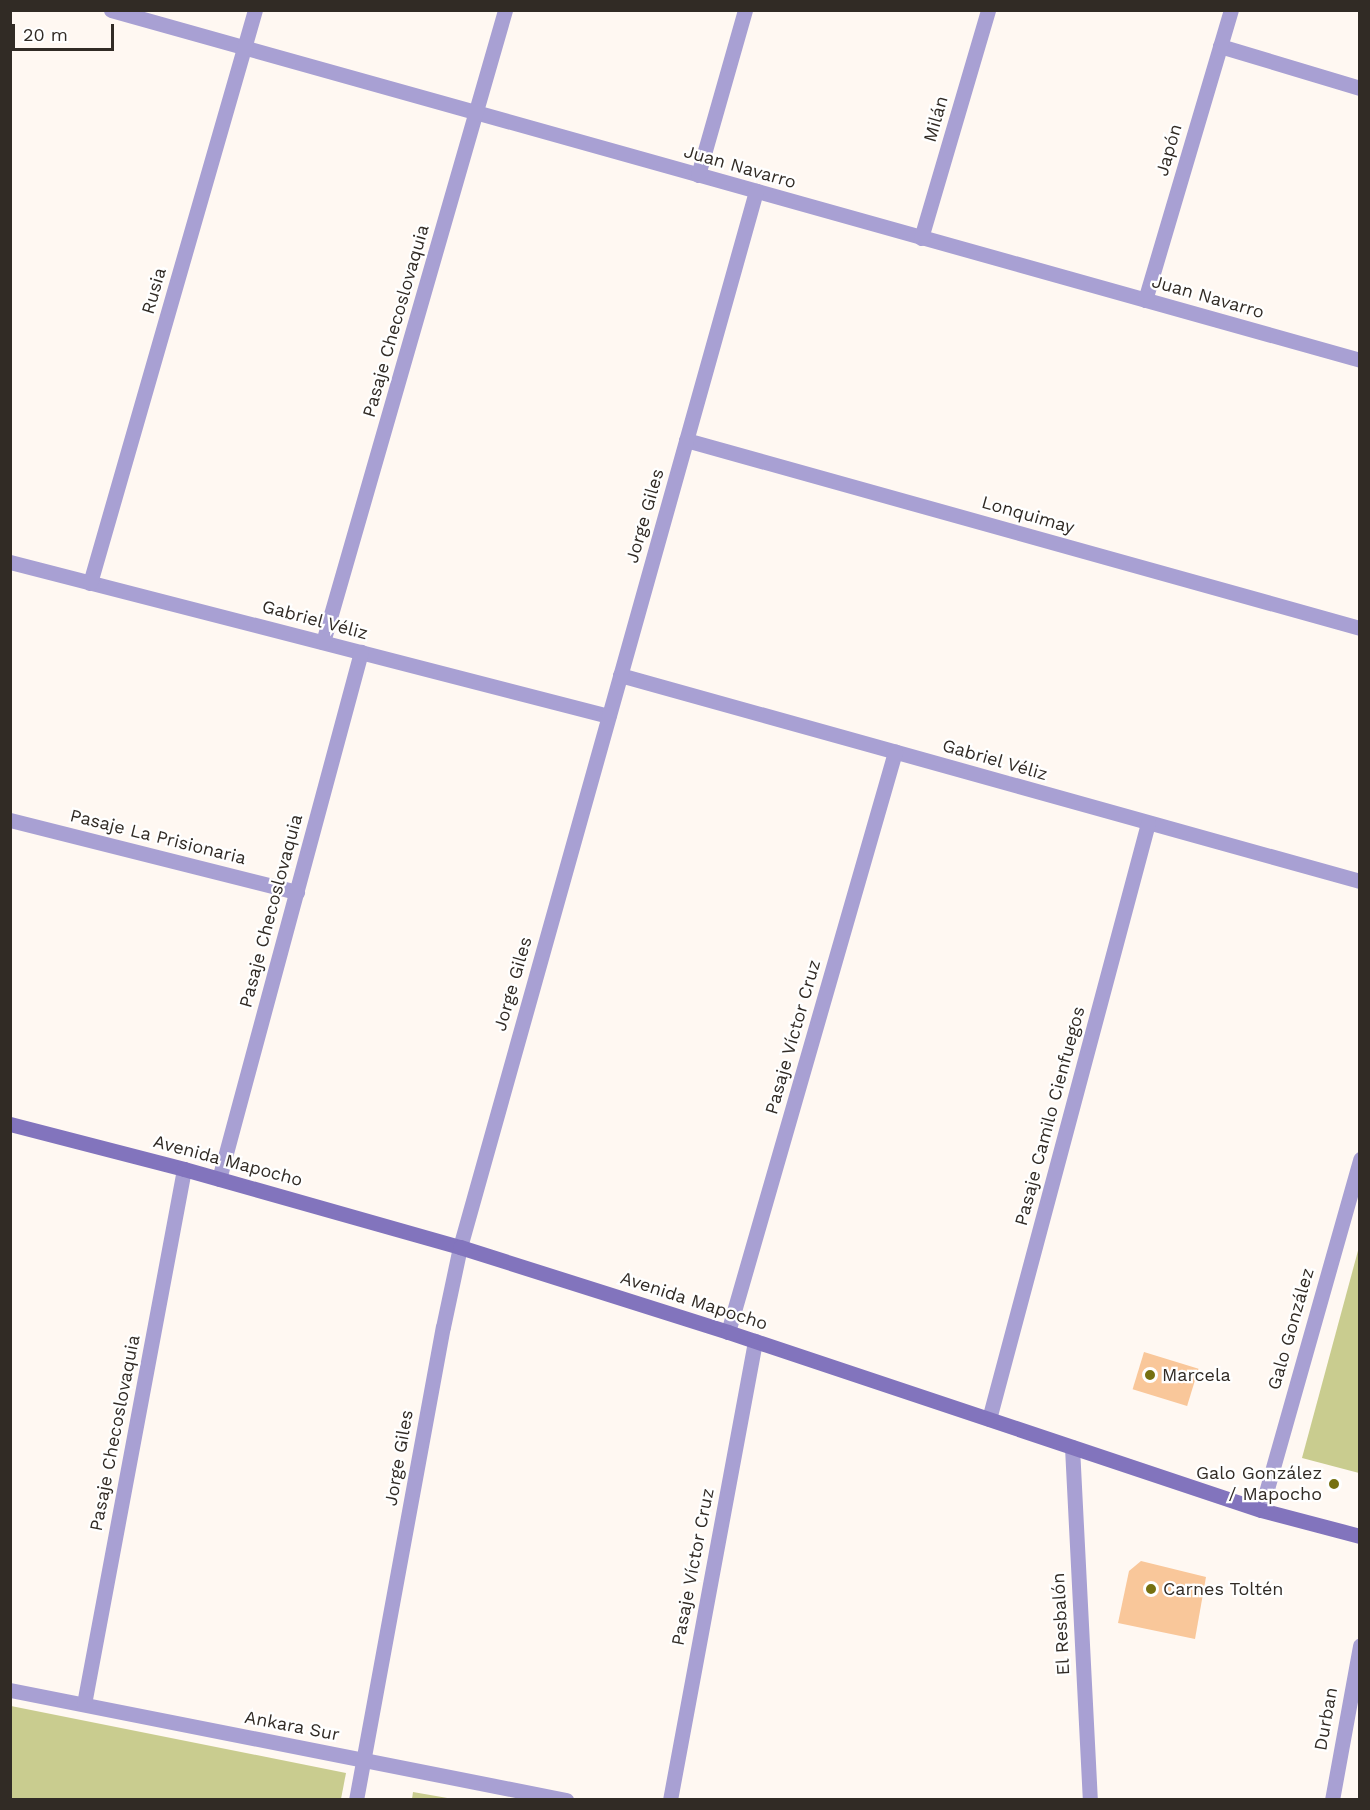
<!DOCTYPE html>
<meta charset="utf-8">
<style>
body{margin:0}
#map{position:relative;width:1370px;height:1810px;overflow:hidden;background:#fff8f2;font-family:"Work Sans",sans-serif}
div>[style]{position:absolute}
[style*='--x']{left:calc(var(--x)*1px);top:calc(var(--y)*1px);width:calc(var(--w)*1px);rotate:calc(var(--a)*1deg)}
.green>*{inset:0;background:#c9cc8f}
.building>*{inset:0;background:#f9c79a;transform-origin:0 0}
.street>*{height:15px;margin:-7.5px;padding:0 7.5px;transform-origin:7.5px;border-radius:7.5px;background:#a8a0d3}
.secondary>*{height:15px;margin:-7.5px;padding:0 7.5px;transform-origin:7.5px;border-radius:7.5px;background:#8274bd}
.dots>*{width:16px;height:16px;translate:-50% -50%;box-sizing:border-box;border:3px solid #fff;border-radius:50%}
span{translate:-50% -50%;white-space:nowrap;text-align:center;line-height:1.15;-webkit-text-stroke:4.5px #fff;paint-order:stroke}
.street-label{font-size:18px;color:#312b25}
.poi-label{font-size:18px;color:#312b25}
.left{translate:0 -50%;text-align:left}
.right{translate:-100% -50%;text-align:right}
.frame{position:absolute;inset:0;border:12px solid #312b25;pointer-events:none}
.scale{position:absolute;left:12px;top:24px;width:102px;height:27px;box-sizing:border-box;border:3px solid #312b25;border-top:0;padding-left:8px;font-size:18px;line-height:21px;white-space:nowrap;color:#312b25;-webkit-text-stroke:4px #fff;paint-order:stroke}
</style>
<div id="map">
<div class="green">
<i style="clip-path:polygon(1359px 1247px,1359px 1473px,1302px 1458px)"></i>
<i style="clip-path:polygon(11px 1706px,346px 1773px,341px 1799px,11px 1799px)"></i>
<i style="clip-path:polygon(413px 1792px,453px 1799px,412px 1799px)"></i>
</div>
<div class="building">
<i style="left:1144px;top:1352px;width:57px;height:39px;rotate:17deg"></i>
<i style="clip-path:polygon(1141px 1561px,1206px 1577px,1195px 1639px,1118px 1623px,1129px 1571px)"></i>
</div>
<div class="street">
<i style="--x:111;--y:10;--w:1297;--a:15.65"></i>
<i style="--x:1220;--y:46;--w:146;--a:16.7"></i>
<i style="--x:698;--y:175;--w:172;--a:-74.1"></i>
<i style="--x:921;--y:238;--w:238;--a:-73.6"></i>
<i style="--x:1145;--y:300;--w:302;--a:-73.5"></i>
<i style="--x:686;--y:440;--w:700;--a:15.59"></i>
<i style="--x:10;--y:562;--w:618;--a:14.42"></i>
<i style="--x:90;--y:583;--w:596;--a:-73.94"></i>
<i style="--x:323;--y:642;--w:658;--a:-73.93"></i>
<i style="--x:620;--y:675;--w:768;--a:15.56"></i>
<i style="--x:10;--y:820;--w:296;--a:14.1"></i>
<i style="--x:219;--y:1179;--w:546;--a:-74.92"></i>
<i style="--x:728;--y:1332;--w:604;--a:-73.94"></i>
<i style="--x:989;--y:1419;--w:617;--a:-75.06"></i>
<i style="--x:1072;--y:1447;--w:353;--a:87.1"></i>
<i style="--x:1261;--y:1510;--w:365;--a:-74.2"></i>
<i style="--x:10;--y:1690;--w:567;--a:11.19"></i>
<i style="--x:84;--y:1704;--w:544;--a:-79.41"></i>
<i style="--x:356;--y:1800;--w:481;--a:-79.6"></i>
<i style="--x:443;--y:1327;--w:82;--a:-78"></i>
<i style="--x:460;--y:1247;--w:1097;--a:-74.34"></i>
<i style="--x:670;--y:1800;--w:467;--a:-79.5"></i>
<i style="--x:1332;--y:1800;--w:157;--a:-79.7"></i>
</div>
<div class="secondary">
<i style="--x:10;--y:1124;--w:180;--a:14.5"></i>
<i style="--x:184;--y:1169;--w:287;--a:15.8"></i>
<i style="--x:460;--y:1247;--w:281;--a:17.6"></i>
<i style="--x:728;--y:1332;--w:562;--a:18.47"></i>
<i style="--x:1261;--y:1510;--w:102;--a:14.7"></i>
</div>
<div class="dots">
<i style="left:1150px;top:1375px;background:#767010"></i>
<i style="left:1334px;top:1484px;background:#767010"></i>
<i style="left:1151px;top:1589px;background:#767010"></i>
</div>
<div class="street-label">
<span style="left:936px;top:119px;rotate:-74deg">Milán</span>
<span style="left:1169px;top:150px;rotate:-74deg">Japón</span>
<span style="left:740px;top:167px;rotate:16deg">Juan Navarro</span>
<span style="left:154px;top:291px;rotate:-74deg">Rusia</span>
<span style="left:1208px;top:297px;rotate:16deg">Juan Navarro</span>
<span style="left:396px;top:321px;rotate:-74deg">Pasaje Checoslovaquia</span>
<span style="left:1028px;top:515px;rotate:16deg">Lonquimay</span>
<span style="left:645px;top:516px;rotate:-74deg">Jorge Giles</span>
<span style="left:315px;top:620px;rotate:15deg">Gabriel Véliz</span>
<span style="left:995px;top:760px;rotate:16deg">Gabriel Véliz</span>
<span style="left:158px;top:837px;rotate:14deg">Pasaje La Prisionaria</span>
<span style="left:271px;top:911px;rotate:-75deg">Pasaje Checoslovaquia</span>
<span style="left:513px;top:984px;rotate:-74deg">Jorge Giles</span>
<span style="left:793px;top:1037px;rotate:-74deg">Pasaje Víctor Cruz</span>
<span style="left:1050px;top:1116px;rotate:-75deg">Pasaje Camilo Cienfuegos</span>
<span style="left:228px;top:1161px;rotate:15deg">Avenida Mapocho</span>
<span style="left:694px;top:1301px;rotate:18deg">Avenida Mapocho</span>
<span style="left:1291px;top:1329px;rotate:-74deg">Galo González</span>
<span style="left:115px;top:1433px;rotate:-79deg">Pasaje Checoslovaquia</span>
<span style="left:399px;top:1458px;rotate:-80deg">Jorge Giles</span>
<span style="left:693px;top:1567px;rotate:-79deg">Pasaje Víctor Cruz</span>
<span style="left:1061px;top:1624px;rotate:-93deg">El Resbalón</span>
<span style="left:1326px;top:1719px;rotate:-80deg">Durban</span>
<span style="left:292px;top:1726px;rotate:11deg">Ankara Sur</span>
</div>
<div class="poi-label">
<span class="left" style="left:1162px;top:1375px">Marcela</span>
<span class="right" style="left:1322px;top:1484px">Galo González<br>/ Mapocho</span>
<span class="left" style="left:1163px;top:1589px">Carnes Toltén</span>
</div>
<div class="frame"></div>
<div class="scale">20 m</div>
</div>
